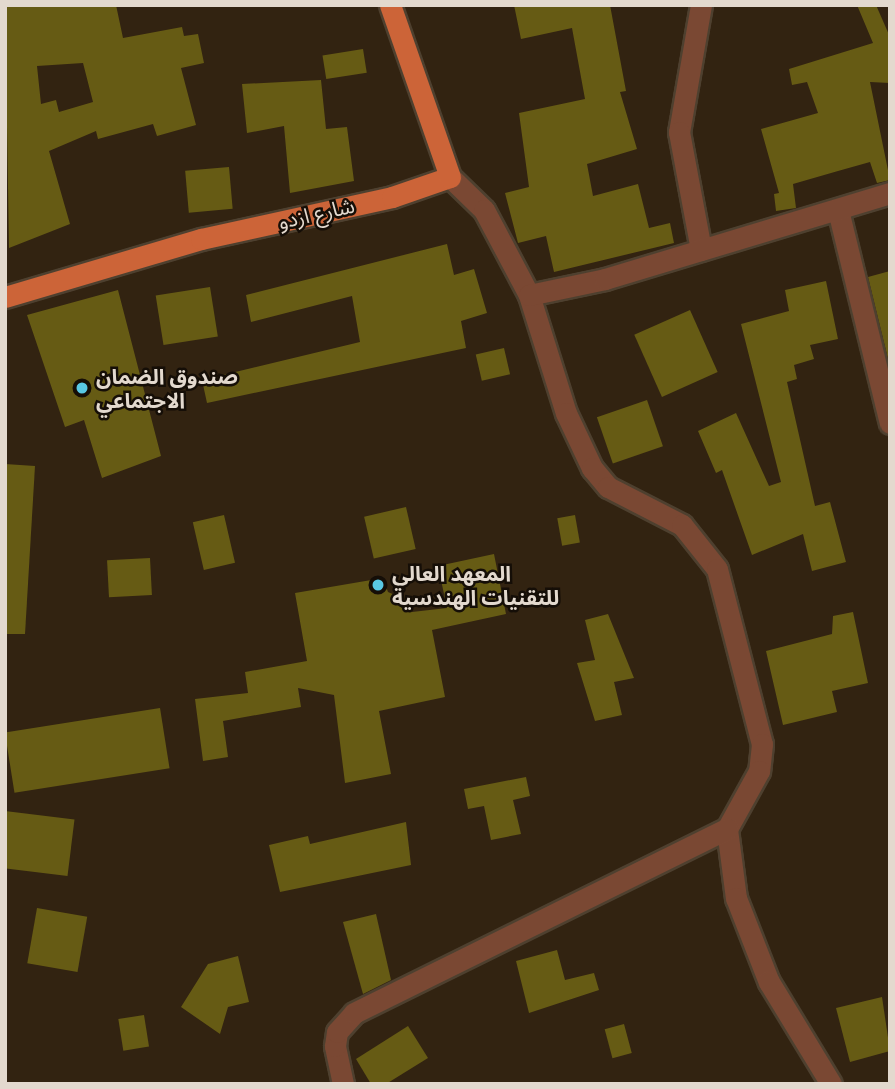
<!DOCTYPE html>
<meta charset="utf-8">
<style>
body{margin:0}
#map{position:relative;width:895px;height:1089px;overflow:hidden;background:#322311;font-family:Lato,"Noto Sans Arabic",sans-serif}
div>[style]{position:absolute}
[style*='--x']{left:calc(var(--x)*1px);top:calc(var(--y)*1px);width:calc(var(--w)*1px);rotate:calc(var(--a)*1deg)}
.building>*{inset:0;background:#665b14;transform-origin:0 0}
.roads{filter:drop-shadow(2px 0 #4e402f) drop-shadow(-2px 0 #4e402f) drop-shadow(0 2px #4e402f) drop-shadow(0 -2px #4e402f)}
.street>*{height:21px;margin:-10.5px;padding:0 10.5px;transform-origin:10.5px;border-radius:10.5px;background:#7a4833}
.primary>*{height:21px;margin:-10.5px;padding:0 10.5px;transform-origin:10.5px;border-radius:10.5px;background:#cc6438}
.dots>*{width:19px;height:19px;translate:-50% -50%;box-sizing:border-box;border:4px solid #150e07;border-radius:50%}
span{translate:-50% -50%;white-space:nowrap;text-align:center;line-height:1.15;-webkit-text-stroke:5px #150e07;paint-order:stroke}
.street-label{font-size:21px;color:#e3d9ce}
.poi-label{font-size:21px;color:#e3d9ce;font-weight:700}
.left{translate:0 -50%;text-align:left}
.frame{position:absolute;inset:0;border:7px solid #e3d9ce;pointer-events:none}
</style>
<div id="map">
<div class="building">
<i style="clip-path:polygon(evenodd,5px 5px,116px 5px,123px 38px,182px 27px,184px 36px,198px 34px,204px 63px,181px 68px,196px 125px,157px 136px,153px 124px,98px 139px,96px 131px,49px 151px,70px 224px,9px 248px,5px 5px,83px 63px,93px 102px,59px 112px,56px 100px,41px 104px,37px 66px,83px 63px)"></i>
<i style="clip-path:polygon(514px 5px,610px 5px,626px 91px,620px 92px,637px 149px,587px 164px,593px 196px,638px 184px,649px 228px,670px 223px,674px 243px,554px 272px,546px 236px,518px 243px,505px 193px,529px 187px,519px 113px,585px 99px,572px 28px,521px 39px)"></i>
<i style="clip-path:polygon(857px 5px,876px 5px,890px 37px,890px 83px,870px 82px,890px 180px,877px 183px,870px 162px,838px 171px,793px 184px,796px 208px,776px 211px,774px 194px,779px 193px,761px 129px,818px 113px,807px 82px,792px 85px,789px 69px,873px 43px)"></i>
<i style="left:363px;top:49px;width:24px;height:41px;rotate:81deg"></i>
<i style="clip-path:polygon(321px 80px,326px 129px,347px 127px,354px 181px,290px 193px,284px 126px,247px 133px,242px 84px)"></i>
<i style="left:229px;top:167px;width:42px;height:44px;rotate:85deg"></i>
<i style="clip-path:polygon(447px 244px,454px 275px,474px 269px,487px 313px,461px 321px,466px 348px,207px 403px,202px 380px,360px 342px,352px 296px,251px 322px,246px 295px)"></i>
<i style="clip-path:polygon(890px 271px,890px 367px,868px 277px)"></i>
<i style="clip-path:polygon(826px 281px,838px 339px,810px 345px,814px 359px,794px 365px,797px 379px,787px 382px,815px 506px,830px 502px,846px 562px,812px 571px,803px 534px,752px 555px,722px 470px,716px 473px,698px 431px,736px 413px,769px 486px,781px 482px,741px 324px,789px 311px,785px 290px)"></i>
<i style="left:210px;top:287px;width:50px;height:55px;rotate:81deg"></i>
<i style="clip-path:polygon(118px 290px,161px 456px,102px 478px,84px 420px,65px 427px,27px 315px)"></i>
<i style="left:690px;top:310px;width:68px;height:61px;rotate:66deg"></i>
<i style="left:504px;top:348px;width:27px;height:29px;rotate:77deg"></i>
<i style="left:647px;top:400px;width:49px;height:53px;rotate:71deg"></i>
<i style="clip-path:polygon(5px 464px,35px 466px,25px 634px,5px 634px)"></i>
<i style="left:406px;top:507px;width:43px;height:43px;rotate:77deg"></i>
<i style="left:224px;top:515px;width:49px;height:32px;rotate:77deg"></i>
<i style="left:575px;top:515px;width:28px;height:18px;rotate:80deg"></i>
<i style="clip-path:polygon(494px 554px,506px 614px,432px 630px,445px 697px,379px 711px,391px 774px,345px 783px,334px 695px,298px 688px,301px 707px,223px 721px,228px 757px,203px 761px,195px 699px,248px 693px,245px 672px,307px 661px,295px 593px,383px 578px,388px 592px,411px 602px,412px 612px,447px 608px,438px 566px)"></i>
<i style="left:150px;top:558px;width:37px;height:43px;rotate:87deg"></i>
<i style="clip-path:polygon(853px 612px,868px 683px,832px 691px,837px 712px,783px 725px,766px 651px,832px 634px,833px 616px)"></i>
<i style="clip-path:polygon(608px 614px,634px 678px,614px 682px,622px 715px,595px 721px,577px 663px,595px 660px,585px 620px)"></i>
<i style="left:160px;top:708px;width:61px;height:157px;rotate:81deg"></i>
<i style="clip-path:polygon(526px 777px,530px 796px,513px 800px,521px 834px,491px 840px,484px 806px,468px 809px,464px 789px)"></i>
<i style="left:5px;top:811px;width:70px;height:57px;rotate:7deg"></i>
<i style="clip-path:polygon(406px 822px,411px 865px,280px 892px,269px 845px,308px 836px,310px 844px)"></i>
<i style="left:37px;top:908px;width:51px;height:56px;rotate:10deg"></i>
<i style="clip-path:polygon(376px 914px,391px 980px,363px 994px,343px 922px)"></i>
<i style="clip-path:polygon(557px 950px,565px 980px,594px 973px,599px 990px,529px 1013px,516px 961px)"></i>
<i style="clip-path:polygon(238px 956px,249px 1002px,228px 1007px,220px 1034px,181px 1007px,208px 964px)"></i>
<i style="clip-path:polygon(882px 997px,890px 1051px,850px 1062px,836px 1008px)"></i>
<i style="left:144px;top:1015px;width:32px;height:26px;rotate:81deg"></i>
<i style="left:624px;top:1024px;width:30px;height:20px;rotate:75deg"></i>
<i style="clip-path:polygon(408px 1026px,428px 1058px,386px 1084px,371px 1084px,356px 1059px)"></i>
</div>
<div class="roads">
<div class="street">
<i style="--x:701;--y:5;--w:129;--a:99.8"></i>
<i style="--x:679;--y:132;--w:120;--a:79.4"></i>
<i style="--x:450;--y:177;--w:47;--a:44.1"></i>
<i style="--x:484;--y:210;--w:96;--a:62.1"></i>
<i style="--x:529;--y:295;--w:124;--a:72.6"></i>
<i style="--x:566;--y:413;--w:61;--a:64.7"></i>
<i style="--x:592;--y:468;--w:25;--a:50"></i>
<i style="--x:608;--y:487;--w:83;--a:27.2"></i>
<i style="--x:682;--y:525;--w:56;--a:51.5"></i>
<i style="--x:717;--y:569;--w:181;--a:75.6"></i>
<i style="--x:762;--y:744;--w:27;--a:96"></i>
<i style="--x:759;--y:771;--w:66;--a:118.9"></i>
<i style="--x:727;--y:829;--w:70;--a:82.6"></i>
<i style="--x:736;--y:898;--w:90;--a:68.6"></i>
<i style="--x:769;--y:982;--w:119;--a:58.7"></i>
<i style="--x:838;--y:210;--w:219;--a:76.3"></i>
<i style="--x:529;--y:295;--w:78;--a:-11.9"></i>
<i style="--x:605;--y:279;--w:298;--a:-16.8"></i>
<i style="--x:343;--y:1084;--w:39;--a:-102"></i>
<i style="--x:335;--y:1046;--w:14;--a:-82"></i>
<i style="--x:337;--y:1032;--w:25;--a:-48"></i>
<i style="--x:354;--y:1013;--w:416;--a:-26.3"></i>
</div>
<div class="primary">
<i style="--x:5;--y:297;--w:204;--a:-16.5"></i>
<i style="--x:201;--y:239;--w:196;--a:-12.4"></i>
<i style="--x:392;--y:197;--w:61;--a:-19"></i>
<i style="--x:450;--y:177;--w:182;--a:-109.2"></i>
</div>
</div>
<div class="dots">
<i style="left:82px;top:388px;background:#59c8e4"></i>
<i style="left:378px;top:585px;background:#59c8e4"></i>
</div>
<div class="street-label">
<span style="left:316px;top:213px;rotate:-13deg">شارع ازدو</span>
</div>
<div class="poi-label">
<span class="left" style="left:96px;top:388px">صندوق الضمان<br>الاجتماعي</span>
<span class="left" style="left:392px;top:585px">المعهد العالي<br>للتقنيات الهندسية</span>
</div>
<div class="frame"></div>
</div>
